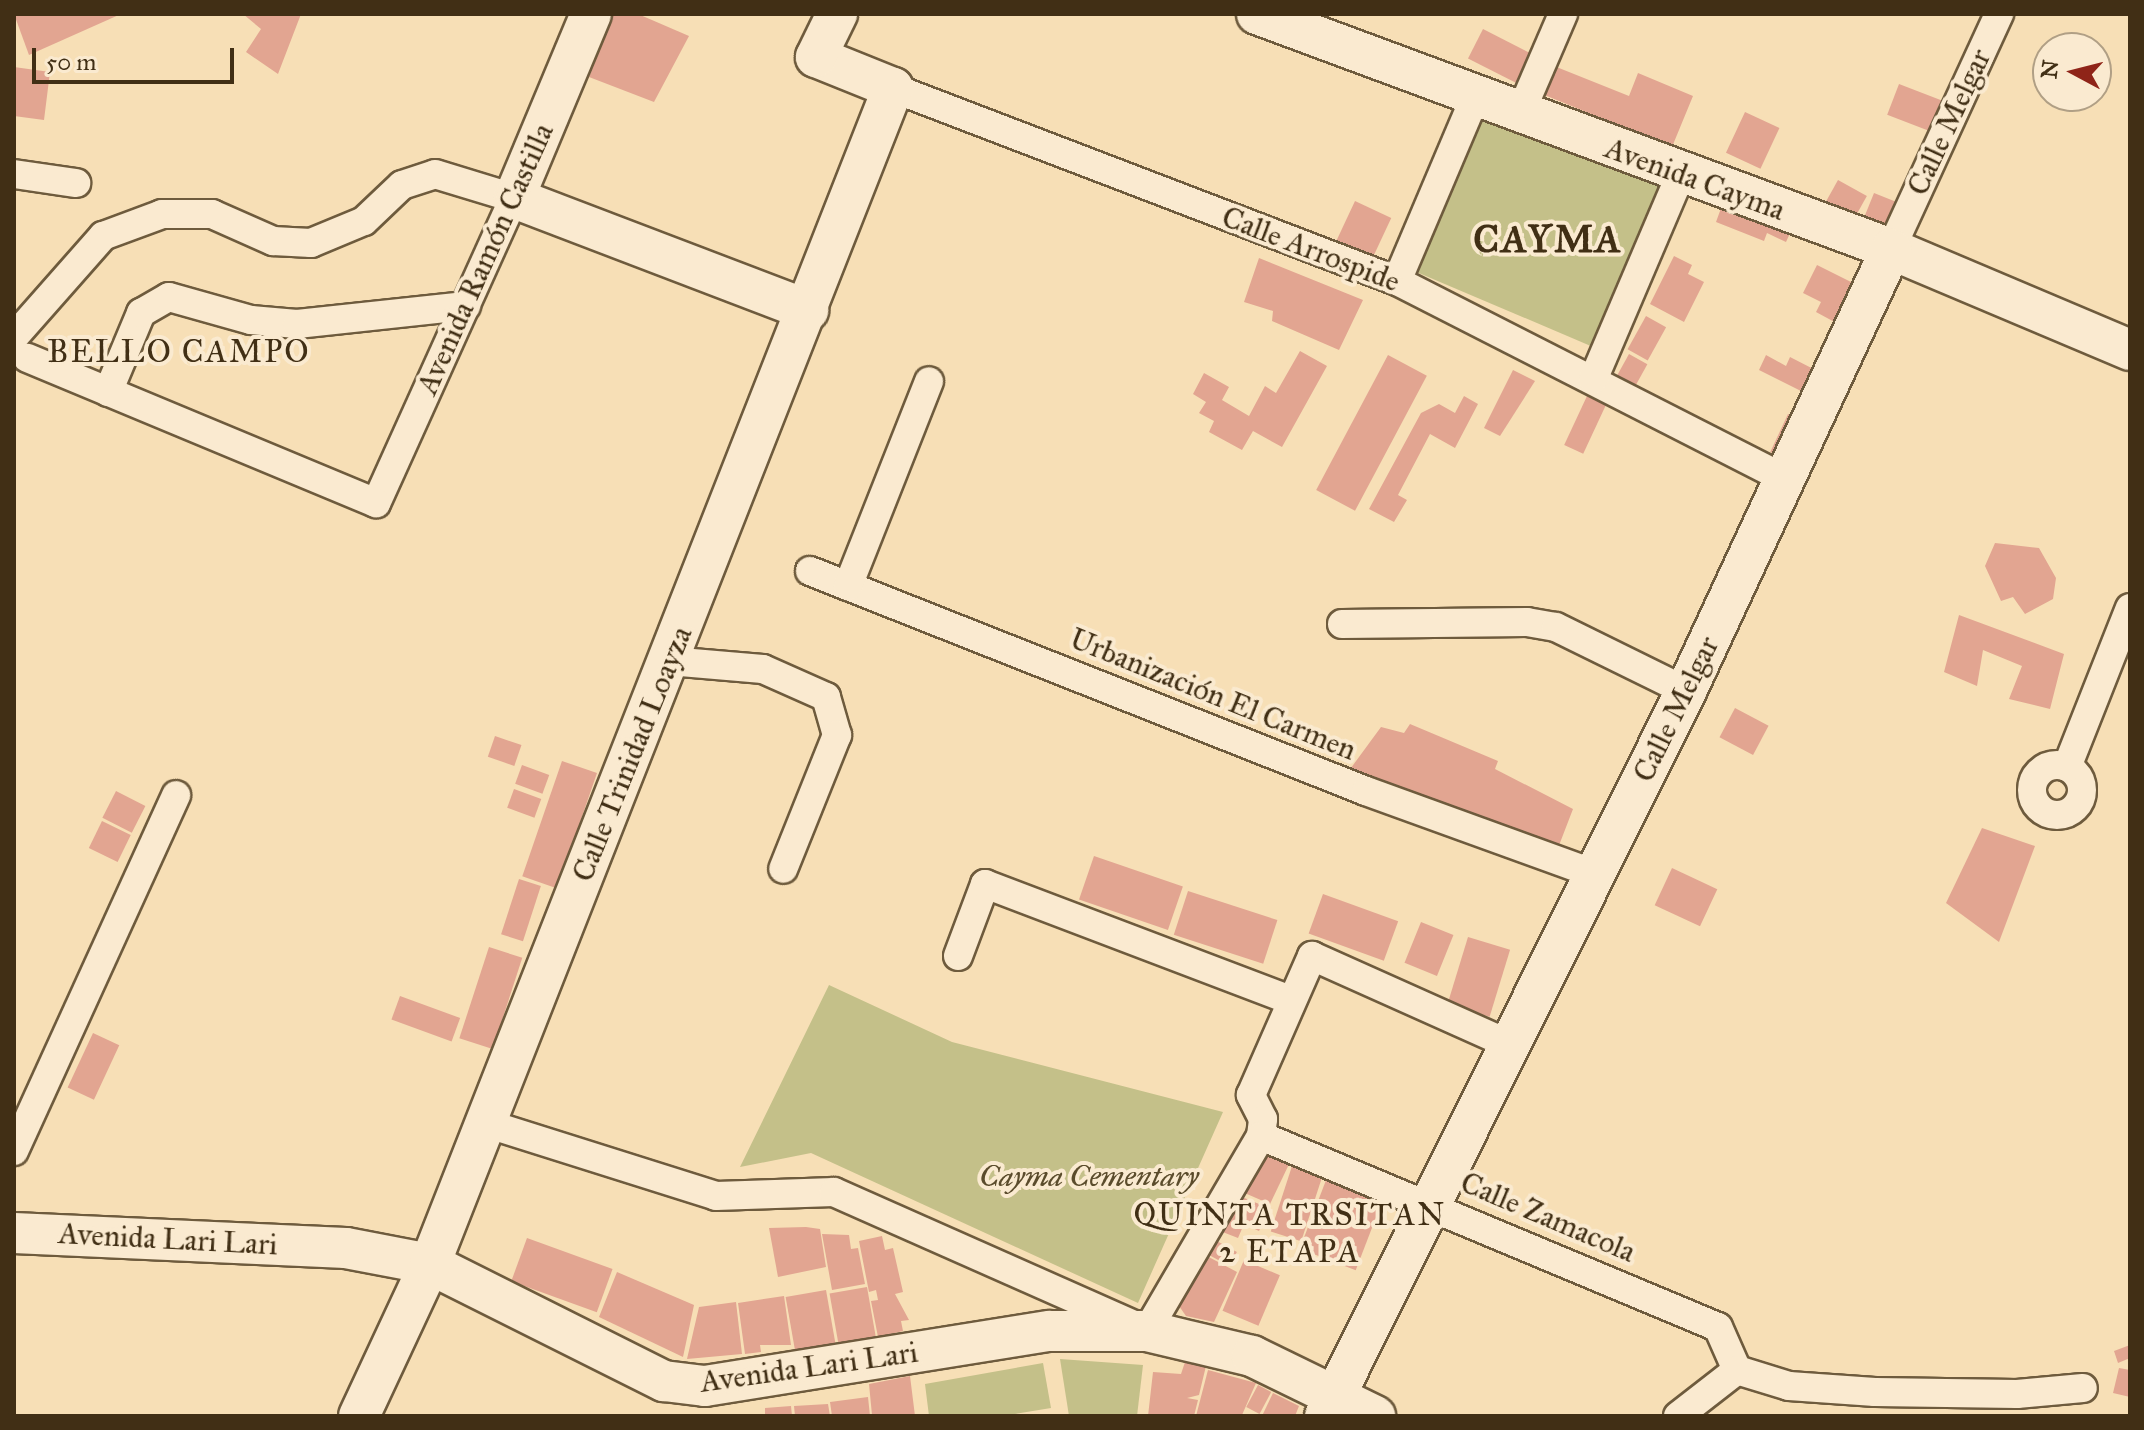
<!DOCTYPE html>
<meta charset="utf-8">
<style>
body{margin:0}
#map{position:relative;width:2144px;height:1430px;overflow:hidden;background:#f7dfb6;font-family:"IM FELL Great Primer",serif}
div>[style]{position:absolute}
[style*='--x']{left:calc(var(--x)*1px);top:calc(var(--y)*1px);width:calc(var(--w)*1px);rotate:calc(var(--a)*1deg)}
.green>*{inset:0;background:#c4c089;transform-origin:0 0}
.building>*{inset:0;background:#e2a591;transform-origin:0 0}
.roads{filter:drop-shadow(2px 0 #6e5b3d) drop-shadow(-2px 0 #6e5b3d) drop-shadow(0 2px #6e5b3d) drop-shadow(0 -2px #6e5b3d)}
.street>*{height:28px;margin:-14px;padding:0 14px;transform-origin:14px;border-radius:14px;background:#faead0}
.street>.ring{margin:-14px;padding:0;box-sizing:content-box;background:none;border:28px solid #faead0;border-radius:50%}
.secondary>*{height:40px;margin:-20px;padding:0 20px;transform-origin:20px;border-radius:20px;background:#faead0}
span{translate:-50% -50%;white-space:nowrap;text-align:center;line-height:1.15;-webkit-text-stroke:8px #faead0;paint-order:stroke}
.street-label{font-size:30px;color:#412f15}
.park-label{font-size:30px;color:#5b4c2c;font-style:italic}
.neighbourhood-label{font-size:32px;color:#412f15;letter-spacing:2px}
.district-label{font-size:38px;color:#412f15;font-weight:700;letter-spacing:2px}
.frame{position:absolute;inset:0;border:16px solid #412f15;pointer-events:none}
.north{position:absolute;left:2032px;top:32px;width:80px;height:80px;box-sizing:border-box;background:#faead0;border:2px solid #b09f85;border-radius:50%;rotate:277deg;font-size:22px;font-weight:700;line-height:32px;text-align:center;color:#412f15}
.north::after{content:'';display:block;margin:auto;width:28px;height:36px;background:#8f2418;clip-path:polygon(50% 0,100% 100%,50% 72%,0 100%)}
.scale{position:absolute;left:32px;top:48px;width:202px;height:36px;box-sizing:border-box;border:4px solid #412f15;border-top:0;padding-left:10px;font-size:24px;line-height:28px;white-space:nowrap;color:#412f15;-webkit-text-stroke:6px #faead0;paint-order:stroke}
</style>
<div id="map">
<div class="green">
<i style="left:1485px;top:112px;width:190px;height:174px;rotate:23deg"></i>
<i style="clip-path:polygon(829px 985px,952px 1042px,1223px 1112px,1138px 1303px,811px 1153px,740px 1167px)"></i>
<i style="clip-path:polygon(1060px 1359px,1143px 1365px,1137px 1416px,1069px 1416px)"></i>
<i style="clip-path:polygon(1043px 1363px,1051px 1408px,1003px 1416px,929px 1416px,925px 1384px)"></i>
</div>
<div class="building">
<i style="clip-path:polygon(14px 14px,121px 14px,29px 55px)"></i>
<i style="clip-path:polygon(243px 14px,301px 14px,278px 74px,246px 52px,261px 29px)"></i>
<i style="clip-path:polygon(613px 14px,638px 14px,689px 36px,654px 102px,589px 77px)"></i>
<i style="left:1483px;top:29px;width:57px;height:33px;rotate:27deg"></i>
<i style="clip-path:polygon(1554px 66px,1629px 96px,1638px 73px,1693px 96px,1672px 147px,1542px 94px)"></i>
<i style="clip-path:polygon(14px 67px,50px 72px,44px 120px,14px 116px)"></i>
<i style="left:1899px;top:84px;width:48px;height:33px;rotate:21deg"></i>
<i style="left:1745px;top:112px;width:38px;height:45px;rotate:25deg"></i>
<i style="left:1838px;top:180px;width:33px;height:25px;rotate:29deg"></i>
<i style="left:1874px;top:193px;width:27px;height:28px;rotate:22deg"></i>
<i style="clip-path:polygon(1724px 200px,1792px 229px,1786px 242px,1767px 233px,1764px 241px,1716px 222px)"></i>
<i style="left:1355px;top:201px;width:40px;height:47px;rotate:25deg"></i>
<i style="clip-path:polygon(1674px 256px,1692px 265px,1688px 274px,1704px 282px,1684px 322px,1650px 304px)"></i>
<i style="clip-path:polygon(1259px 258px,1363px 300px,1339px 350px,1272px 321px,1273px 311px,1244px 302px)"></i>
<i style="clip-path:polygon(1817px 265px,1859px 286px,1840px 325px,1816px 312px,1821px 302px,1803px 293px)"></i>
<i style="left:1646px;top:316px;width:23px;height:38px;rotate:29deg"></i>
<i style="clip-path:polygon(1300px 351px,1327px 366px,1282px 447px,1253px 431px,1242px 450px,1209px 432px,1214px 421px,1199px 413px,1206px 402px,1193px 394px,1204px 373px,1229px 387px,1222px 400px,1249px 416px,1265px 386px,1276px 393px)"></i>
<i style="left:1629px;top:354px;width:21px;height:32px;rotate:29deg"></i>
<i style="left:1388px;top:355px;width:44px;height:153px;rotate:28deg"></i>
<i style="clip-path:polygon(1766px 355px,1786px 366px,1790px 357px,1829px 377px,1817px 399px,1759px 370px)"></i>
<i style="clip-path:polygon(1513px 370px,1535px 381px,1500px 436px,1484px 428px)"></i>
<i style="clip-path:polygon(1464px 396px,1478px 404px,1455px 448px,1430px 434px,1398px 495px,1407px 500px,1394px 522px,1369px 509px,1421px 413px,1439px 404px,1455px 413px)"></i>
<i style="left:1587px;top:396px;width:21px;height:54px;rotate:25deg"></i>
<i style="left:1788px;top:414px;width:19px;height:42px;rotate:25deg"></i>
<i style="clip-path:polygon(1995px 543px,2039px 548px,2056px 578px,2053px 599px,2025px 614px,2013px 597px,2001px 601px,1985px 566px)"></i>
<i style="clip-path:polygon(1959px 615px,2064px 654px,2050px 709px,2009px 699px,2022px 666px,1983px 650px,1977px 686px,1944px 672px)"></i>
<i style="left:1735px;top:708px;width:38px;height:33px;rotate:28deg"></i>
<i style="clip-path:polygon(1410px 724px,1498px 761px,1495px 769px,1573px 809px,1558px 848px,1348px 772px,1381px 727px,1404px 733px)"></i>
<i style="left:495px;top:736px;width:28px;height:22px;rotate:19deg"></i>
<i style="left:562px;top:761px;width:37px;height:122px;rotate:19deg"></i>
<i style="left:522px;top:765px;width:29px;height:20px;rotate:20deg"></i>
<i style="left:514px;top:789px;width:29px;height:20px;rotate:20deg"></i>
<i style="left:116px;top:791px;width:33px;height:30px;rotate:27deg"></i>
<i style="left:102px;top:821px;width:32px;height:30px;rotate:26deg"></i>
<i style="clip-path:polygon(1982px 828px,2035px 846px,1999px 942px,1946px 903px)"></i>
<i style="left:1094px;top:856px;width:94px;height:46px;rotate:19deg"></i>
<i style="left:1672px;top:868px;width:50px;height:41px;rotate:25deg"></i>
<i style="left:519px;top:879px;width:23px;height:58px;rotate:18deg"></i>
<i style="left:1188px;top:891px;width:94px;height:46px;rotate:18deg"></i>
<i style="left:1323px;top:894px;width:80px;height:42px;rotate:20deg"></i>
<i style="left:1421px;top:922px;width:35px;height:44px;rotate:22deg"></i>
<i style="left:1468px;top:937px;width:44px;height:70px;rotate:17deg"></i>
<i style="left:489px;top:947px;width:35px;height:96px;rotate:18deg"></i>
<i style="left:400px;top:996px;width:64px;height:25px;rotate:20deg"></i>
<i style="left:93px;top:1033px;width:29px;height:60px;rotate:25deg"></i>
<i style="clip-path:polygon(1272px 1155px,1291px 1160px,1270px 1204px,1240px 1191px,1255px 1158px)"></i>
<i style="left:1293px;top:1163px;width:32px;height:72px;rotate:18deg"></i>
<i style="left:1328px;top:1175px;width:60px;height:79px;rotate:21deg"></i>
<i style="clip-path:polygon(1237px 1195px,1269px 1208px,1259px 1231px,1244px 1224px,1238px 1238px,1220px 1231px)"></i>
<i style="clip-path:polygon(806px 1227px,820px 1229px,826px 1267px,778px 1277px,769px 1228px)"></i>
<i style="clip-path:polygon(822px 1234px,849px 1235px,851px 1249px,858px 1248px,865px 1284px,832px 1290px)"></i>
<i style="clip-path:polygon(882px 1236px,885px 1250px,893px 1248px,903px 1292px,895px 1294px,909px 1320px,901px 1321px,903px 1331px,878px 1337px,871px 1301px,878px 1300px,876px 1290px,869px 1292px,859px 1241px)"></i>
<i style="left:527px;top:1238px;width:91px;height:46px;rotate:20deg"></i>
<i style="left:1215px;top:1240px;width:25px;height:16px;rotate:29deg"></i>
<i style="clip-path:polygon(1205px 1255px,1237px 1272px,1214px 1322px,1186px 1316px,1179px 1306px)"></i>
<i style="left:1244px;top:1260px;width:39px;height:55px;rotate:23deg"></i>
<i style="clip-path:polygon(617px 1272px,694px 1305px,683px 1357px,599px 1317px)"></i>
<i style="left:867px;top:1287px;width:50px;height:38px;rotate:80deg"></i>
<i style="left:826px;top:1290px;width:54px;height:41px;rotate:80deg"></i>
<i style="clip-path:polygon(784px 1296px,791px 1345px,760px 1345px,761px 1352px,745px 1354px,738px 1303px)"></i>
<i style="clip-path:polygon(736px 1302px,742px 1354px,687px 1359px,699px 1307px)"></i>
<i style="clip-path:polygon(2130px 1345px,2130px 1358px,2118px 1363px,2114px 1351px)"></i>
<i style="clip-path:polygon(1185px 1362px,1206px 1366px,1199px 1395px,1187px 1398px,1198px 1400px,1194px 1416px,1148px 1416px,1153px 1372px,1181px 1374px)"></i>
<i style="clip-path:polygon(2119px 1368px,2130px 1370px,2130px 1397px,2113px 1393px)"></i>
<i style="clip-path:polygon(1208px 1370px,1256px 1383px,1242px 1415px,1196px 1416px)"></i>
<i style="clip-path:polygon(910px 1376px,915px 1416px,872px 1415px,869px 1384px)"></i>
<i style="left:1258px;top:1385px;width:15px;height:25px;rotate:28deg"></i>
<i style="clip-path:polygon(1273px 1393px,1299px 1406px,1295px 1416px,1262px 1416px)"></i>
<i style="clip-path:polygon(868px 1397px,870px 1416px,832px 1416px,830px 1402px)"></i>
<i style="clip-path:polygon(828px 1404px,830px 1416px,795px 1416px,794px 1406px)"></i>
<i style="clip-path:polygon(791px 1406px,792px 1416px,765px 1416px,765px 1408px)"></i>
</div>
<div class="roads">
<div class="street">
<i style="--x:893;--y:88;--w:540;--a:20.95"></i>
<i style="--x:1397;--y:281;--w:439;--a:27"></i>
<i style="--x:1520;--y:114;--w:109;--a:-66.7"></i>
<i style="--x:14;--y:174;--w:63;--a:8.3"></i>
<i style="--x:1891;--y:249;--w:259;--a:-65.3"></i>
<i style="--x:1397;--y:281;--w:200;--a:-67"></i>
<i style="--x:14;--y:337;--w:135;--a:-48.6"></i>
<i style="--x:103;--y:236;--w:63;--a:-20.4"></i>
<i style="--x:162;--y:214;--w:50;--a:0"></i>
<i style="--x:212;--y:214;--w:67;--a:23.9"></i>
<i style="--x:273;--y:241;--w:38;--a:3"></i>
<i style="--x:311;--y:243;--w:57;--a:-22.5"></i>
<i style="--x:364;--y:221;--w:52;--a:-43.5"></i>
<i style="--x:402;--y:185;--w:35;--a:-18"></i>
<i style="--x:435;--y:174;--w:83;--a:16.9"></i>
<i style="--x:514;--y:198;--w:335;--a:114.3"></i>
<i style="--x:376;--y:503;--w:378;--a:-157.4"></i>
<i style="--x:1593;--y:380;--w:222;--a:-66.9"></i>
<i style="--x:108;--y:392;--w:86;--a:-67.3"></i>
<i style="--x:141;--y:313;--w:32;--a:-30"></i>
<i style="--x:169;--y:297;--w:85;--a:15.7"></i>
<i style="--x:251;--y:320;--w:46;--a:5"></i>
<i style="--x:297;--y:324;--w:170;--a:-6.1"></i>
<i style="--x:810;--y:571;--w:598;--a:21.59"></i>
<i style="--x:1366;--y:791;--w:241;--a:19.9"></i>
<i style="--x:848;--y:586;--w:220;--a:-68.4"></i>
<i style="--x:1342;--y:624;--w:185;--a:-0.6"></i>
<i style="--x:1527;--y:622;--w:29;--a:10"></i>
<i style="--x:1556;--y:627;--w:145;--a:26.2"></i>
<i style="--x:669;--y:661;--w:94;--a:4.9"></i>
<i style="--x:763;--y:669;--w:69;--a:24"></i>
<i style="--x:826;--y:697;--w:40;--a:74"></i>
<i style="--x:837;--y:735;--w:144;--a:111.9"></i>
<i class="ring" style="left:2032px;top:765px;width:22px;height:22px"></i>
<i style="--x:2067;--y:767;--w:171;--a:-68.4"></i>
<i style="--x:958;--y:956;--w:77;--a:-69.4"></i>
<i style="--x:985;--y:884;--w:327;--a:20.8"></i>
<i style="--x:485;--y:1123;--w:242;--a:17.5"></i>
<i style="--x:716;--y:1196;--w:118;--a:-1.9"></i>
<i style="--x:834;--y:1192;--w:342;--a:23.9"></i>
<i style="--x:1147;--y:1331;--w:226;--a:-59.7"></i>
<i style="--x:1261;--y:1136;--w:17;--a:-83"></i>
<i style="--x:1263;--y:1119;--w:27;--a:-117"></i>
<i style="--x:1251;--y:1095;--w:152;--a:-66.3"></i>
<i style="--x:1312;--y:956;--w:216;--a:24.1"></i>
<i style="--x:1261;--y:1136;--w:495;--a:22.7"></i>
<i style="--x:1718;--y:1327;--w:47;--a:66.2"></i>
<i style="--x:14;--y:1151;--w:391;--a:-65.5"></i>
<i style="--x:1737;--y:1370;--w:54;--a:17.1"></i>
<i style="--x:1789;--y:1386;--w:86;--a:4"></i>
<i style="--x:1875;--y:1392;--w:142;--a:0.8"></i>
<i style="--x:2017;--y:1394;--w:66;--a:-5.2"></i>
<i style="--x:1678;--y:1416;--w:75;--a:-37.9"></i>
</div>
<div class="secondary">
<i style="--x:591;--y:14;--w:199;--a:112.7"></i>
<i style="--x:514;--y:198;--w:315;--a:20.9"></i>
<i style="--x:1257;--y:14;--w:676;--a:20.34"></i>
<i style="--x:1891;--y:249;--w:259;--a:22.9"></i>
<i style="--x:14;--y:1233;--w:332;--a:2.6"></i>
<i style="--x:346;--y:1248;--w:86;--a:10.8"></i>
<i style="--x:430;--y:1264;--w:262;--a:26.6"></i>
<i style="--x:664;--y:1381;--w:41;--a:7"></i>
<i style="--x:705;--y:1386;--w:349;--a:-9.1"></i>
<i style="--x:1050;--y:1331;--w:97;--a:0"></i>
<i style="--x:1147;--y:1331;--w:108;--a:13.4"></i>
<i style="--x:1252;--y:1356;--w:137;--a:26"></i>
<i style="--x:359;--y:1416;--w:168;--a:-65"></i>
<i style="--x:430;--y:1264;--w:1264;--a:-68.51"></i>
<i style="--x:893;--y:88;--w:83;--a:-158.1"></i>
<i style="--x:816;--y:57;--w:48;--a:-64"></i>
<i style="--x:1325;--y:1416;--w:810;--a:-63.53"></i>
<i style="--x:1686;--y:691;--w:487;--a:-65.1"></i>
</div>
</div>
<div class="street-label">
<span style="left:1949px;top:122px;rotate:-65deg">Calle Melgar</span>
<span style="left:1695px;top:179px;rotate:20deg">Avenida Cayma</span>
<span style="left:1311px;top:249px;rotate:21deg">Calle Arrospide</span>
<span style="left:485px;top:259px;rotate:-66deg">Avenida Ramón Castilla</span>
<span style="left:1213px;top:694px;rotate:22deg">Urbanización El Carmen</span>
<span style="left:1676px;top:709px;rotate:-64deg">Calle Melgar</span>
<span style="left:632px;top:754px;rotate:-68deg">Calle Trinidad Loayza</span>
<span style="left:1548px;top:1217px;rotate:23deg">Calle Zamacola</span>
<span style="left:168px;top:1239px;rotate:3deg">Avenida Lari Lari</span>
<span style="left:809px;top:1367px;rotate:-8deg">Avenida Lari Lari</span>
</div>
<div class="park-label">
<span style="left:1089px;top:1176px">Cayma Cementary</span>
</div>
<div class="neighbourhood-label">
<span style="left:179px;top:352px">BELLO CAMPO</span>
<span style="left:1290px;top:1234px">QUINTA TRSITAN<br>2 ETAPA</span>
</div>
<div class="district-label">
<span style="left:1548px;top:240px">CAYMA</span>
</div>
<div class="frame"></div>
<div class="north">N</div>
<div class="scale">50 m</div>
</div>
